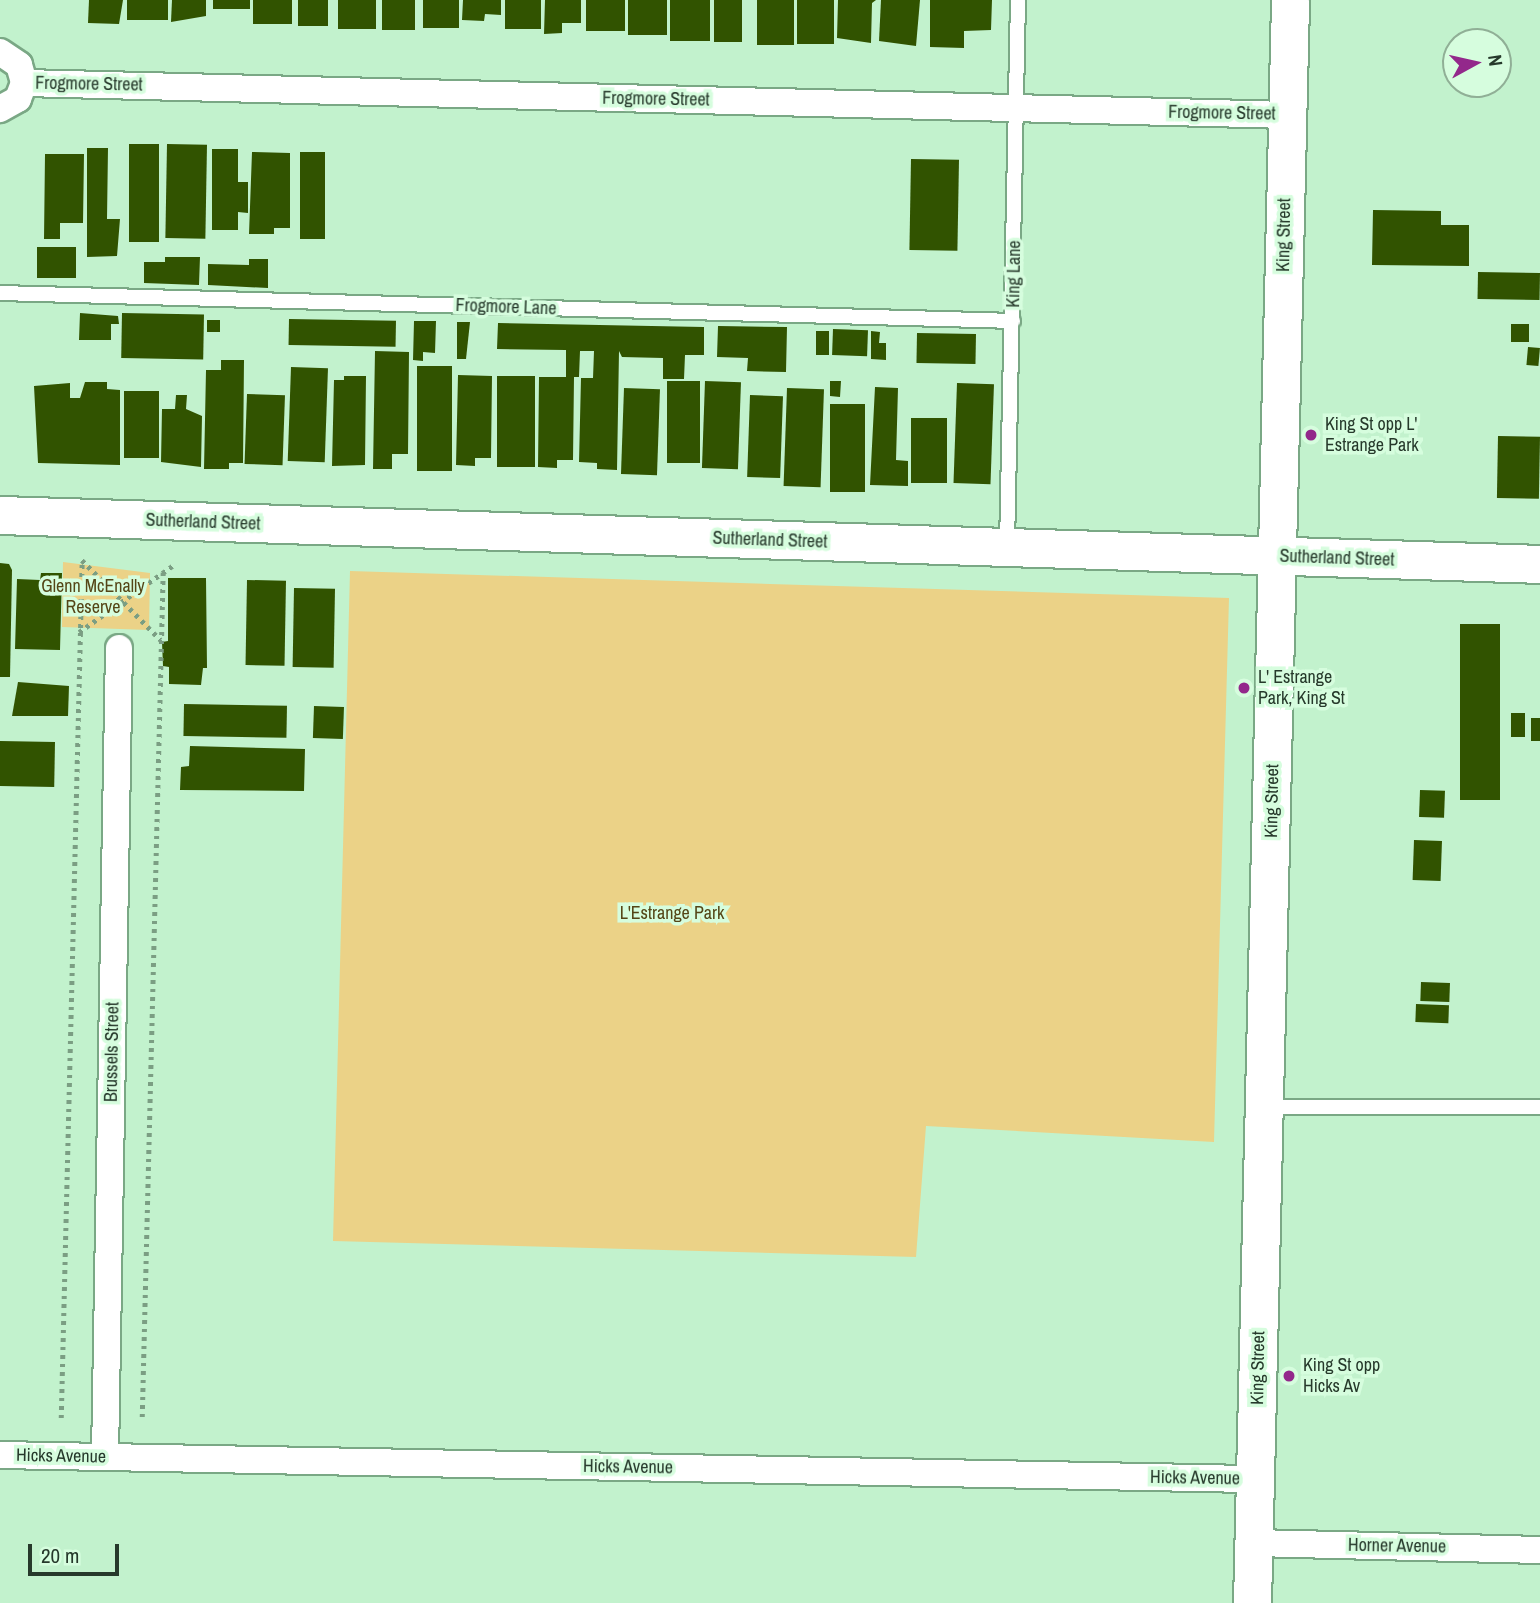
<!DOCTYPE html>
<style>
body{margin:0}
#map{position:relative;width:1540px;height:1603px;overflow:hidden;background:#c2f2cd;font-family:"Archivo Narrow",sans-serif}
div>[style]{position:absolute}
[style*='--x']{left:calc(var(--x)*1px);top:calc(var(--y)*1px);width:calc(var(--w)*1px);rotate:calc(var(--a)*1deg)}
.green>*{inset:0;background:#ebd287}
.building>*{inset:0;background:#315300;transform-origin:0 0}
.path>*{height:4.5px;margin-top:-2.25px;transform-origin:0;background:repeating-linear-gradient(90deg,#7b9e83 0 3.5px,transparent 0 8.5px)}
.roads{filter:drop-shadow(2px 0 #7aa885) drop-shadow(-2px 0 #7aa885) drop-shadow(0 2px #7aa885) drop-shadow(0 -2px #7aa885)}
.lane>*{height:14px;margin:-7px;padding:0 7px;transform-origin:7px;border-radius:7px;background:#fff}
.street>*{height:26px;margin:-13px;padding:0 13px;transform-origin:13px;border-radius:13px;background:#fff}
.secondary>*{height:37px;margin:-18.5px;padding:0 18.5px;transform-origin:18.5px;border-radius:18.5px;background:#fff}
.dots>*{width:19px;height:19px;translate:-50% -50%;box-sizing:border-box;border:4px solid #d6fdde;border-radius:50%}
span{translate:-50% -50%;white-space:nowrap;text-align:center;line-height:1.15;-webkit-text-stroke:7px #d6fdde;paint-order:stroke}
.street-label{font-size:18px;color:#26392b}
.poi-label{font-size:18px;color:#26392b}
.left{translate:0 -50%;text-align:left}
.park-label{font-size:18px;color:#544516}
.north{position:absolute;left:1442px;top:28px;width:70px;height:70px;box-sizing:border-box;background:#d6fdde;border:2px solid #90af96;border-radius:50%;rotate:82deg;font-size:19px;font-weight:700;line-height:28px;text-align:center;color:#26392b}
.north::after{content:'';display:block;margin:auto;width:24px;height:32px;background:#93288b;clip-path:polygon(50% 0,100% 100%,50% 72%,0 100%)}
.scale{position:absolute;left:28px;top:1544px;width:91px;height:32px;box-sizing:border-box;border:4px solid #26392b;border-top:0;padding-left:9px;font-size:21px;line-height:24px;white-space:nowrap;color:#26392b;-webkit-text-stroke:5px #d6fdde;paint-order:stroke}
</style>
<div id="map">
<div class="green">
<i style="clip-path:polygon(63px 562px,150px 573px,149px 630px,62px 627px)"></i>
<i style="clip-path:polygon(350px 571px,1229px 598px,1214px 1142px,926px 1126px,916px 1257px,333px 1241px)"></i>
</div>
<div class="building">
<i style="clip-path:polygon(89px 0,123px 0,119px 24px,88px 23px)"></i>
<i style="left:127px;top:0;width:41px;height:20px"></i>
<i style="clip-path:polygon(172px 0,206px 0,206px 16px,171px 22px)"></i>
<i style="left:213px;top:0;width:37px;height:9px"></i>
<i style="left:253px;top:0;width:39px;height:24px"></i>
<i style="left:298px;top:0;width:30px;height:26px"></i>
<i style="left:338px;top:0;width:38px;height:29px"></i>
<i style="left:382px;top:0;width:33px;height:30px"></i>
<i style="left:423px;top:0;width:36px;height:28px"></i>
<i style="clip-path:polygon(463px 0,501px 0,501px 15px,485px 14px,484px 21px,462px 20px)"></i>
<i style="left:505px;top:0;width:36px;height:29px"></i>
<i style="clip-path:polygon(545px 0,581px 0,581px 23px,562px 23px,562px 33px,544px 34px)"></i>
<i style="left:586px;top:0;width:39px;height:31px"></i>
<i style="left:628px;top:0;width:39px;height:35px"></i>
<i style="left:670px;top:0;width:40px;height:41px"></i>
<i style="left:714px;top:0;width:28px;height:42px"></i>
<i style="left:757px;top:0;width:37px;height:45px"></i>
<i style="left:797px;top:0;width:37px;height:44px"></i>
<i style="clip-path:polygon(838px 0,876px 0,872px 3px,871px 43px,837px 38px)"></i>
<i style="clip-path:polygon(881px 0,920px 0,916px 46px,879px 41px)"></i>
<i style="clip-path:polygon(930px 0,992px 0,991px 30px,964px 31px,964px 48px,930px 47px)"></i>
<i style="left:129px;top:144px;width:30px;height:98px"></i>
<i style="left:167px;top:144px;width:40px;height:94px;rotate:1deg"></i>
<i style="clip-path:polygon(87px 148px,108px 148px,107px 219px,120px 219px,117px 256px,87px 257px)"></i>
<i style="clip-path:polygon(212px 149px,238px 149px,238px 182px,248px 182px,248px 213px,238px 212px,238px 230px,212px 230px)"></i>
<i style="clip-path:polygon(252px 152px,290px 153px,290px 228px,274px 228px,274px 234px,249px 234px)"></i>
<i style="left:300px;top:152px;width:25px;height:87px"></i>
<i style="clip-path:polygon(45px 154px,84px 154px,83px 223px,60px 223px,60px 239px,44px 239px)"></i>
<i style="left:911px;top:159px;width:48px;height:91px;rotate:1deg"></i>
<i style="clip-path:polygon(1373px 210px,1441px 211px,1441px 225px,1469px 225px,1469px 266px,1372px 265px)"></i>
<i style="left:37px;top:247px;width:39px;height:31px"></i>
<i style="clip-path:polygon(165px 257px,200px 257px,199px 285px,144px 283px,144px 262px,165px 262px)"></i>
<i style="clip-path:polygon(249px 259px,268px 259px,268px 288px,208px 285px,208px 264px,249px 265px)"></i>
<i style="left:1478px;top:272px;width:62px;height:27px;rotate:1deg"></i>
<i style="clip-path:polygon(80px 313px,118px 316px,119px 324px,111px 324px,111px 340px,79px 340px)"></i>
<i style="left:122px;top:313px;width:82px;height:45px;rotate:1deg"></i>
<i style="left:289px;top:319px;width:107px;height:26px;rotate:1deg"></i>
<i style="left:207px;top:320px;width:13px;height:12px"></i>
<i style="clip-path:polygon(414px 321px,436px 321px,435px 353px,423px 352px,423px 361px,413px 360px)"></i>
<i style="clip-path:polygon(457px 322px,470px 322px,466px 359px,457px 359px)"></i>
<i style="clip-path:polygon(498px 323px,704px 327px,704px 355px,685px 355px,684px 379px,663px 379px,663px 358px,622px 357px,619px 351px,617px 470px,597px 469px,597px 463px,579px 462px,581px 378px,593px 378px,594px 351px,580px 351px,579px 377px,574px 377px,573px 460px,557px 460px,557px 468px,538px 467px,539px 377px,566px 377px,566px 350px,497px 349px)"></i>
<i style="left:1511px;top:324px;width:18px;height:18px"></i>
<i style="clip-path:polygon(718px 326px,787px 327px,786px 372px,747px 371px,748px 358px,717px 357px)"></i>
<i style="left:833px;top:329px;width:35px;height:26px;rotate:2deg"></i>
<i style="left:816px;top:331px;width:13px;height:24px"></i>
<i style="clip-path:polygon(871px 331px,880px 332px,879px 343px,886px 343px,886px 360px,871px 359px)"></i>
<i style="left:917px;top:333px;width:59px;height:30px;rotate:1deg"></i>
<i style="left:1528px;top:347px;width:12px;height:18px;rotate:5deg"></i>
<i style="clip-path:polygon(375px 351px,409px 352px,408px 454px,392px 454px,392px 469px,373px 469px)"></i>
<i style="clip-path:polygon(221px 360px,244px 360px,243px 463px,229px 463px,229px 469px,204px 469px,206px 370px,221px 370px)"></i>
<i style="left:417px;top:366px;width:35px;height:105px"></i>
<i style="left:291px;top:367px;width:37px;height:94px;rotate:2deg"></i>
<i style="clip-path:polygon(458px 375px,492px 376px,491px 458px,475px 458px,475px 466px,456px 465px)"></i>
<i style="clip-path:polygon(344px 376px,366px 376px,365px 465px,332px 466px,334px 380px,344px 380px)"></i>
<i style="left:497px;top:376px;width:38px;height:91px"></i>
<i style="left:667px;top:381px;width:33px;height:82px"></i>
<i style="left:705px;top:381px;width:36px;height:87px;rotate:2deg"></i>
<i style="clip-path:polygon(830px 381px,841px 381px,840px 397px,830px 396px)"></i>
<i style="clip-path:polygon(85px 382px,107px 382px,107px 389px,120px 390px,120px 465px,38px 463px,34px 386px,70px 383px,70px 398px,80px 398px)"></i>
<i style="left:957px;top:383px;width:37px;height:100px;rotate:2deg"></i>
<i style="clip-path:polygon(875px 387px,898px 388px,896px 460px,908px 461px,908px 486px,870px 485px)"></i>
<i style="left:624px;top:388px;width:36px;height:86px;rotate:2deg"></i>
<i style="left:787px;top:388px;width:37px;height:98px;rotate:2deg"></i>
<i style="left:124px;top:391px;width:35px;height:67px"></i>
<i style="left:247px;top:394px;width:38px;height:70px;rotate:2deg"></i>
<i style="clip-path:polygon(176px 395px,187px 395px,186px 409px,202px 416px,201px 467px,161px 462px,162px 409px,175px 409px)"></i>
<i style="left:750px;top:395px;width:33px;height:82px;rotate:2deg"></i>
<i style="left:830px;top:404px;width:35px;height:88px"></i>
<i style="left:911px;top:418px;width:36px;height:65px"></i>
<i style="left:1498px;top:436px;width:42px;height:62px;rotate:1deg"></i>
<i style="clip-path:polygon(0 563px,9px 564px,12px 570px,10px 677px,0 677px)"></i>
<i style="clip-path:polygon(41px 573px,62px 573px,60px 650px,15px 649px,17px 579px,40px 580px)"></i>
<i style="clip-path:polygon(168px 578px,206px 578px,207px 668px,203px 668px,201px 685px,169px 684px,169px 667px,163px 666px,162px 642px,168px 641px)"></i>
<i style="left:247px;top:580px;width:39px;height:85px;rotate:1deg"></i>
<i style="left:294px;top:588px;width:41px;height:79px;rotate:1deg"></i>
<i style="left:1460px;top:624px;width:40px;height:176px"></i>
<i style="clip-path:polygon(18px 682px,69px 686px,68px 716px,12px 716px)"></i>
<i style="left:184px;top:704px;width:103px;height:32px;rotate:1deg"></i>
<i style="left:314px;top:706px;width:30px;height:32px;rotate:2deg"></i>
<i style="left:1511px;top:713px;width:14px;height:24px"></i>
<i style="left:1531px;top:718px;width:9px;height:23px"></i>
<i style="left:0;top:741px;width:55px;height:45px;rotate:1deg"></i>
<i style="clip-path:polygon(190px 746px,305px 749px,304px 791px,180px 790px,181px 767px,189px 766px)"></i>
<i style="left:1420px;top:790px;width:25px;height:27px;rotate:2deg"></i>
<i style="left:1414px;top:840px;width:28px;height:40px;rotate:2deg"></i>
<i style="left:1421px;top:982px;width:29px;height:19px;rotate:2deg"></i>
<i style="left:1416px;top:1004px;width:33px;height:18px;rotate:2deg"></i>
</div>
<div class="path">
<i style="--x:82;--y:560;--w:112;--a:45.4"></i>
<i style="--x:79;--y:632;--w:118;--a:-35.3"></i>
<i style="--x:142;--y:1417;--w:845;--a:-88.58"></i>
<i style="--x:61;--y:1418;--w:858;--a:-88.6"></i>
</div>
<div class="roads">
<div class="lane">
<i style="--x:0;--y:293;--w:1013;--a:1.58"></i>
<i style="--x:1007;--y:547;--w:547;--a:-88.85"></i>
<i style="--x:1265;--y:1107;--w:275;--a:0"></i>
</div>
<div class="street">
<i style="--x:0;--y:52;--w:23;--a:34"></i>
<i style="--x:19;--y:65;--w:19;--a:74"></i>
<i style="--x:24;--y:83;--w:17;--a:111"></i>
<i style="--x:18;--y:99;--w:21;--a:151"></i>
<i style="--x:24;--y:83;--w:1263;--a:1.45"></i>
<i style="--x:0;--y:1455;--w:1255;--a:1.1"></i>
<i style="--x:105;--y:1457;--w:809;--a:-89.01"></i>
<i style="--x:1254;--y:1543;--w:286;--a:1.4"></i>
</div>
<div class="secondary">
<i style="--x:0;--y:515;--w:1541;--a:1.82"></i>
<i style="--x:1252;--y:1603;--w:1603;--a:-88.64"></i>
</div>
</div>
<div class="dots">
<i style="left:1311px;top:435px;background:#93288b"></i>
<i style="left:1244px;top:688px;background:#93288b"></i>
<i style="left:1289px;top:1376px;background:#93288b"></i>
</div>
<div class="street-label">
<span style="left:89px;top:84px;rotate:1deg">Frogmore Street</span>
<span style="left:656px;top:99px;rotate:1deg">Frogmore Street</span>
<span style="left:1222px;top:113px;rotate:1deg">Frogmore Street</span>
<span style="left:1284px;top:235px;rotate:-89deg">King Street</span>
<span style="left:1014px;top:274px;rotate:-89deg">King Lane</span>
<span style="left:506px;top:307px;rotate:2deg">Frogmore Lane</span>
<span style="left:203px;top:522px;rotate:2deg">Sutherland Street</span>
<span style="left:770px;top:540px;rotate:2deg">Sutherland Street</span>
<span style="left:1337px;top:558px;rotate:2deg">Sutherland Street</span>
<span style="left:1272px;top:801px;rotate:-89deg">King Street</span>
<span style="left:112px;top:1052px;rotate:-89deg">Brussels Street</span>
<span style="left:1258px;top:1368px;rotate:-89deg">King Street</span>
<span style="left:61px;top:1456px;rotate:1deg">Hicks Avenue</span>
<span style="left:628px;top:1467px;rotate:1deg">Hicks Avenue</span>
<span style="left:1195px;top:1478px;rotate:1deg">Hicks Avenue</span>
<span style="left:1397px;top:1546px;rotate:1deg">Horner Avenue</span>
</div>
<div class="poi-label">
<span class="left" style="left:1325px;top:435px">King St opp L'<br>Estrange Park</span>
<span class="left" style="left:1258px;top:688px">L' Estrange<br>Park, King St</span>
<span class="left" style="left:1303px;top:1376px">King St opp<br>Hicks Av</span>
</div>
<div class="park-label">
<span style="left:93px;top:597px">Glenn McEnally<br>Reserve</span>
<span style="left:672px;top:913px">L'Estrange Park</span>
</div>
<div class="north">N</div>
<div class="scale">20 m</div>
</div>
